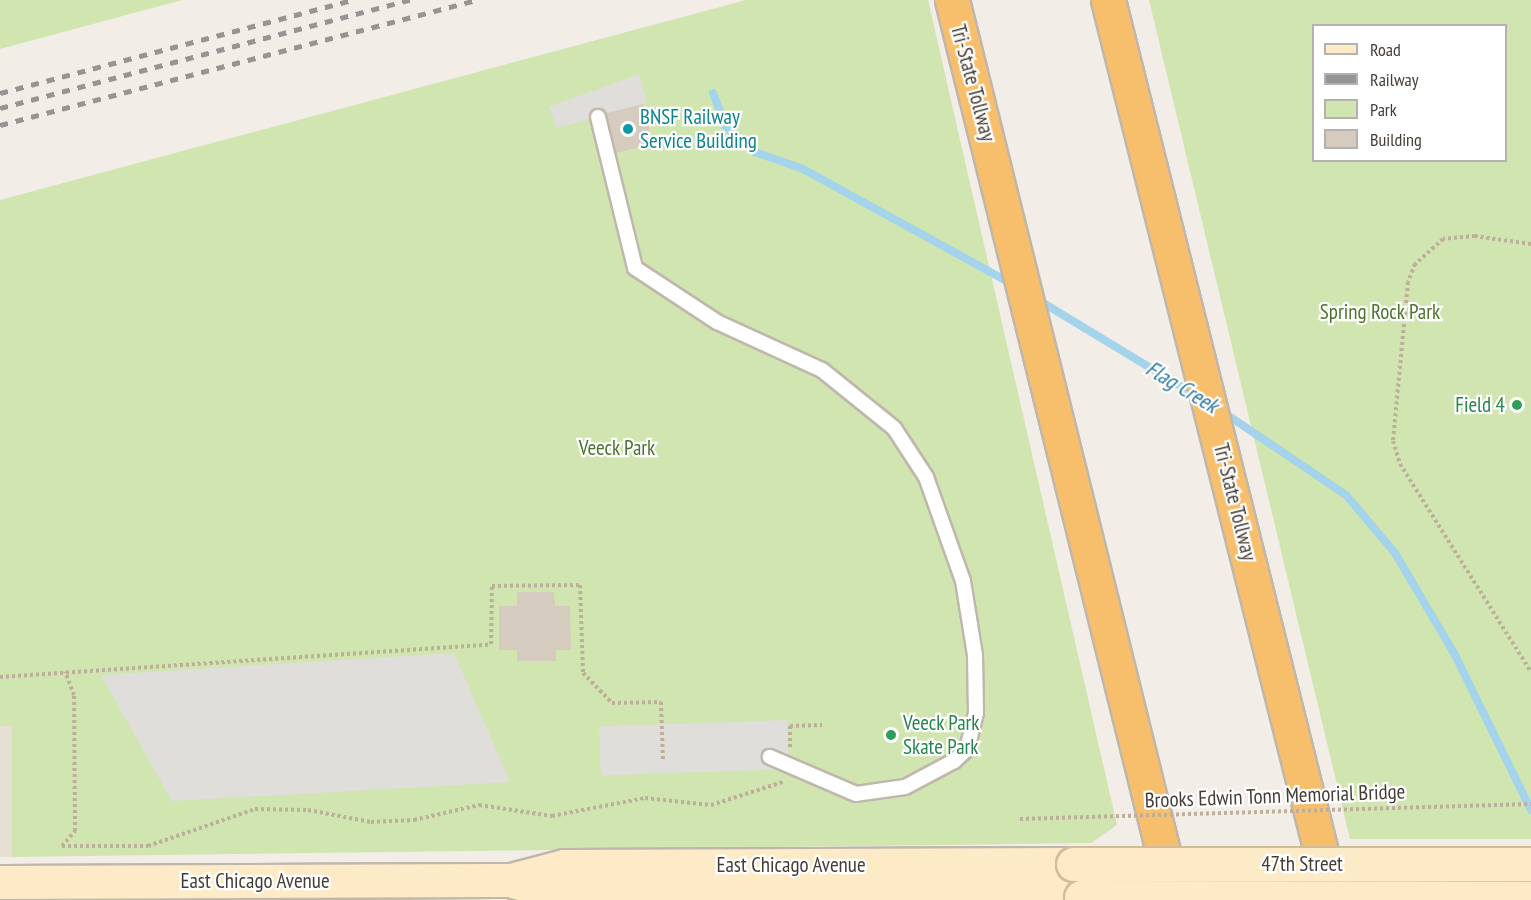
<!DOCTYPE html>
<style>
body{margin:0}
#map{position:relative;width:1531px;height:900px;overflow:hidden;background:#f2ede6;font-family:"PT Sans Narrow",sans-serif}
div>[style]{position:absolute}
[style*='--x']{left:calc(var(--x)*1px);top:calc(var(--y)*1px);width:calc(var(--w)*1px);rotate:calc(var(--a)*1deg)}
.residential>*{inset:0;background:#e6dfd4;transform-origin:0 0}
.green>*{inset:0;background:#d1e5b0}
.parking>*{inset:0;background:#e0dedb;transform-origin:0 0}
.stream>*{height:8px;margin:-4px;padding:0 4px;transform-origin:4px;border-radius:4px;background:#a4d4ec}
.building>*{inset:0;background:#d6cbbf;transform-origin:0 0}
.path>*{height:4px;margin-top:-2px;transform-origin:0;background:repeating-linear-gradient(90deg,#beaf9b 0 3px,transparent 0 6px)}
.roads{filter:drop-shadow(2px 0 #c0b7ac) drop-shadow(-2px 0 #c0b7ac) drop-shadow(0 2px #c0b7ac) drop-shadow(0 -2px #c0b7ac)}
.lane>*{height:14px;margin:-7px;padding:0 7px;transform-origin:7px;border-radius:7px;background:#fff}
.secondary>*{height:33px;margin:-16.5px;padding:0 16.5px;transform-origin:16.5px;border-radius:16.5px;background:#fcebc6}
.highway>*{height:33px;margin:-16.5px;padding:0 16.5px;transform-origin:16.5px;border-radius:16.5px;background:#f7be6c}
.rail>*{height:4.5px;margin-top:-2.25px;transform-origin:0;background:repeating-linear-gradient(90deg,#959595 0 8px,transparent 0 16px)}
.path-bridge>*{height:4px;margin-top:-2px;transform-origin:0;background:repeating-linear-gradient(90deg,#beaf9b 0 3px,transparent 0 6px)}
.bridges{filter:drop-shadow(2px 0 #d0bd97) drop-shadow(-2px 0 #d0bd97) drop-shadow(0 2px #d0bd97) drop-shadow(0 -2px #d0bd97)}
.secondary-bridge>*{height:33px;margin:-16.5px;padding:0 16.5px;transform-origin:16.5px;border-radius:16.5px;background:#fcebc6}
.dots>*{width:16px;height:16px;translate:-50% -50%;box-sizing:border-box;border:3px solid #fff;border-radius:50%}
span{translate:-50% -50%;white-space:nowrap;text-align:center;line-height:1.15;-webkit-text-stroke:4.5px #fff;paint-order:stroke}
.street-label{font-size:21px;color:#443d35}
.culture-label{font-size:21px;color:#0d838f}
.left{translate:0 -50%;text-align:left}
.park-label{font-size:21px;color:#4c732c}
.leisure-label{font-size:21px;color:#27864d}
.right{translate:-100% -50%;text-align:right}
.water-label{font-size:22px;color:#327ba3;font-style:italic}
.legend{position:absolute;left:1312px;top:24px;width:195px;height:138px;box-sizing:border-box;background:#fff;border:2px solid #b4b1ae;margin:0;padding:8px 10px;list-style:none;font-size:18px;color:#443d35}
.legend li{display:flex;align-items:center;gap:12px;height:30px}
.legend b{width:30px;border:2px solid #b4b1ae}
</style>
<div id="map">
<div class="residential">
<i style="left:0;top:726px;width:12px;height:131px"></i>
</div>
<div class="green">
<i style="clip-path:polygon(0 0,182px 0,0 49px)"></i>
<i style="clip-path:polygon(746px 0,928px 0,1117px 825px,1091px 843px,12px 857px,12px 726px,0 726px,0 200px)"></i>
<i style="clip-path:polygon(evenodd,1149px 0,1531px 0,1531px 839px,1350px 839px,1149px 0,1314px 26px,1506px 26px,1506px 160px,1314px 160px,1314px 26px)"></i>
</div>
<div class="parking">
<i style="clip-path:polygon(639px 74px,647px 103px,557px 128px,549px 107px)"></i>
<i style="clip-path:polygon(454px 653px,510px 782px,172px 801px,101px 675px)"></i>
<i style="left:787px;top:720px;width:49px;height:188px;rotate:88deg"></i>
</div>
<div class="stream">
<i style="--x:713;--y:93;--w:36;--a:69"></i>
<i style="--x:726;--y:127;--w:38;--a:41"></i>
<i style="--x:755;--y:152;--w:51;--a:19.5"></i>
<i style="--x:803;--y:169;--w:239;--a:28.8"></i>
<i style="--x:1035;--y:298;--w:189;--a:31.2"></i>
<i style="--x:1220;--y:410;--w:152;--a:34"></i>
<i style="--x:1346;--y:495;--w:76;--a:49.8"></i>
<i style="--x:1395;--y:553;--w:118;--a:59.5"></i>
<i style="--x:1455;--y:655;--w:173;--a:63.9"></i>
</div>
<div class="building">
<i style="left:643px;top:104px;width:41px;height:41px;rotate:76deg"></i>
<i style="clip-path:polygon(517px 592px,554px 592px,555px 606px,570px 606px,571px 650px,556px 650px,556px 661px,517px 661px,517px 650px,499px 650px,499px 606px,517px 606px)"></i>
</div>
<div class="path">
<i style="--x:1531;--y:244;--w:57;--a:-171.9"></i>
<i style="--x:1475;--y:236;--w:32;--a:175"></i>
<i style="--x:1443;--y:239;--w:38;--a:138"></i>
<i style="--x:1415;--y:264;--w:19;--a:111"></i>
<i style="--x:1408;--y:282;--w:160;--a:95.4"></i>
<i style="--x:1393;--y:441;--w:24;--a:73"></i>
<i style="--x:1400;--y:464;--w:246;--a:57.8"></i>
<i style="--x:0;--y:677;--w:492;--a:-3.8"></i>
<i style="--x:491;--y:644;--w:58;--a:-89"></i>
<i style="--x:492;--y:586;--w:88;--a:-0.7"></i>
<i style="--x:580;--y:585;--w:88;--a:88"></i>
<i style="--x:583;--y:673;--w:42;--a:46"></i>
<i style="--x:612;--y:703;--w:49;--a:-1.2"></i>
<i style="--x:661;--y:702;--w:59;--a:88.1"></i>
<i style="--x:790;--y:747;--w:21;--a:-90"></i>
<i style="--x:790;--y:726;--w:32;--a:-2"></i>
<i style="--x:62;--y:846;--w:86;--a:0"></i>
<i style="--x:148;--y:846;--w:113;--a:-19.1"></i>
<i style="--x:255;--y:809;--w:53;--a:1.1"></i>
<i style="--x:308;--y:810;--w:64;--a:10.8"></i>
<i style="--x:371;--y:822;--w:43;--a:-2.7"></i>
<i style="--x:414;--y:820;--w:67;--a:-13"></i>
<i style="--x:479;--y:805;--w:74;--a:8.6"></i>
<i style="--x:552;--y:816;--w:95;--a:-11"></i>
<i style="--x:645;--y:798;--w:66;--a:6.1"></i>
<i style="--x:711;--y:805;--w:76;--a:-17.7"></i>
<i style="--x:62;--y:846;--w:20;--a:-49"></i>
<i style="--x:75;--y:831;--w:136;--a:-90.4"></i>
<i style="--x:74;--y:695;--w:25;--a:-111"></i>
</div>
<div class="roads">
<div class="lane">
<i style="--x:598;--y:117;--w:155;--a:76.2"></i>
<i style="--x:635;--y:268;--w:98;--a:33.4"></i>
<i style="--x:717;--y:322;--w:115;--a:24.6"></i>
<i style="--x:822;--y:370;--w:92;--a:38.9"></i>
<i style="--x:894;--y:428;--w:59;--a:56.9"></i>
<i style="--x:926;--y:477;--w:110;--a:70.4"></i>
<i style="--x:963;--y:581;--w:75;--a:80.8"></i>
<i style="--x:975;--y:655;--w:58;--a:89"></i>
<i style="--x:976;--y:713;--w:37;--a:104"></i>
<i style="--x:967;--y:749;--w:18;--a:137"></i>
<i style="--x:954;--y:761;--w:55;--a:152"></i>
<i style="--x:905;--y:787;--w:49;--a:171.9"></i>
<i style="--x:856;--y:794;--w:94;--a:-156.7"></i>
</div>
<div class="secondary">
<i style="--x:513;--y:881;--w:54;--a:15.1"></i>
<i style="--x:565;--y:895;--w:516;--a:0.22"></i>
<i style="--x:0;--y:882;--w:511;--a:-0.22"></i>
<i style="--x:511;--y:880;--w:55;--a:-14.8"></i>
<i style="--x:564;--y:866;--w:509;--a:-0.23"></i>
</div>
<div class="highway">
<i style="--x:952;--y:0;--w:919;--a:76.08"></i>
<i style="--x:1108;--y:0;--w:919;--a:75.96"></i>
</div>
</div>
<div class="rail">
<i style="--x:0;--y:93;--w:365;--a:-14.8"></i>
<i style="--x:0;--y:108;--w:424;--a:-14.8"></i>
<i style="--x:0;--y:125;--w:491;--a:-14.7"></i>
</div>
<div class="path-bridge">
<i style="--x:1020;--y:819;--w:511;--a:-1.68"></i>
</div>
<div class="bridges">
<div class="secondary-bridge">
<i style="--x:1073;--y:864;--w:458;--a:0"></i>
<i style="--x:1081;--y:897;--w:450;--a:0.1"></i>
</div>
</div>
<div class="dots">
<i style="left:628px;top:129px;background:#0f9aa8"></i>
<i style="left:1517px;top:405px;background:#2e9e5b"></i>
<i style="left:891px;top:735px;background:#2e9e5b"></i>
</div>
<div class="street-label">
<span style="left:973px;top:83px;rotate:75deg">Tri-State Tollway</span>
<span style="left:1235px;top:502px;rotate:76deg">Tri-State Tollway</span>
<span style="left:1275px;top:796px;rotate:-2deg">Brooks Edwin Tonn Memorial Bridge</span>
<span style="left:1302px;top:864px">47th Street</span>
<span style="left:791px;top:865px">East Chicago Avenue</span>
<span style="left:255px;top:881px">East Chicago Avenue</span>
</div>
<div class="culture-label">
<span class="left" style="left:640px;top:129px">BNSF Railway<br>Service Building</span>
</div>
<div class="park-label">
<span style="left:1380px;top:312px">Spring Rock Park</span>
<span style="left:617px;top:448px">Veeck Park</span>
</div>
<div class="leisure-label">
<span class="right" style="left:1505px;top:405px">Field 4</span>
<span class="left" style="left:903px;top:735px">Veeck Park<br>Skate Park</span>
</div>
<div class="water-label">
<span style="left:1182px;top:387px;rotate:31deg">Flag Creek</span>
</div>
<ul class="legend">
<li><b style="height:8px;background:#fcebc6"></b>Road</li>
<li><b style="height:8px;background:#959595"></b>Railway</li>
<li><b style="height:16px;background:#d1e5b0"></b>Park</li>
<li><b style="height:16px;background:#d6cbbf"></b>Building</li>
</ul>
</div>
